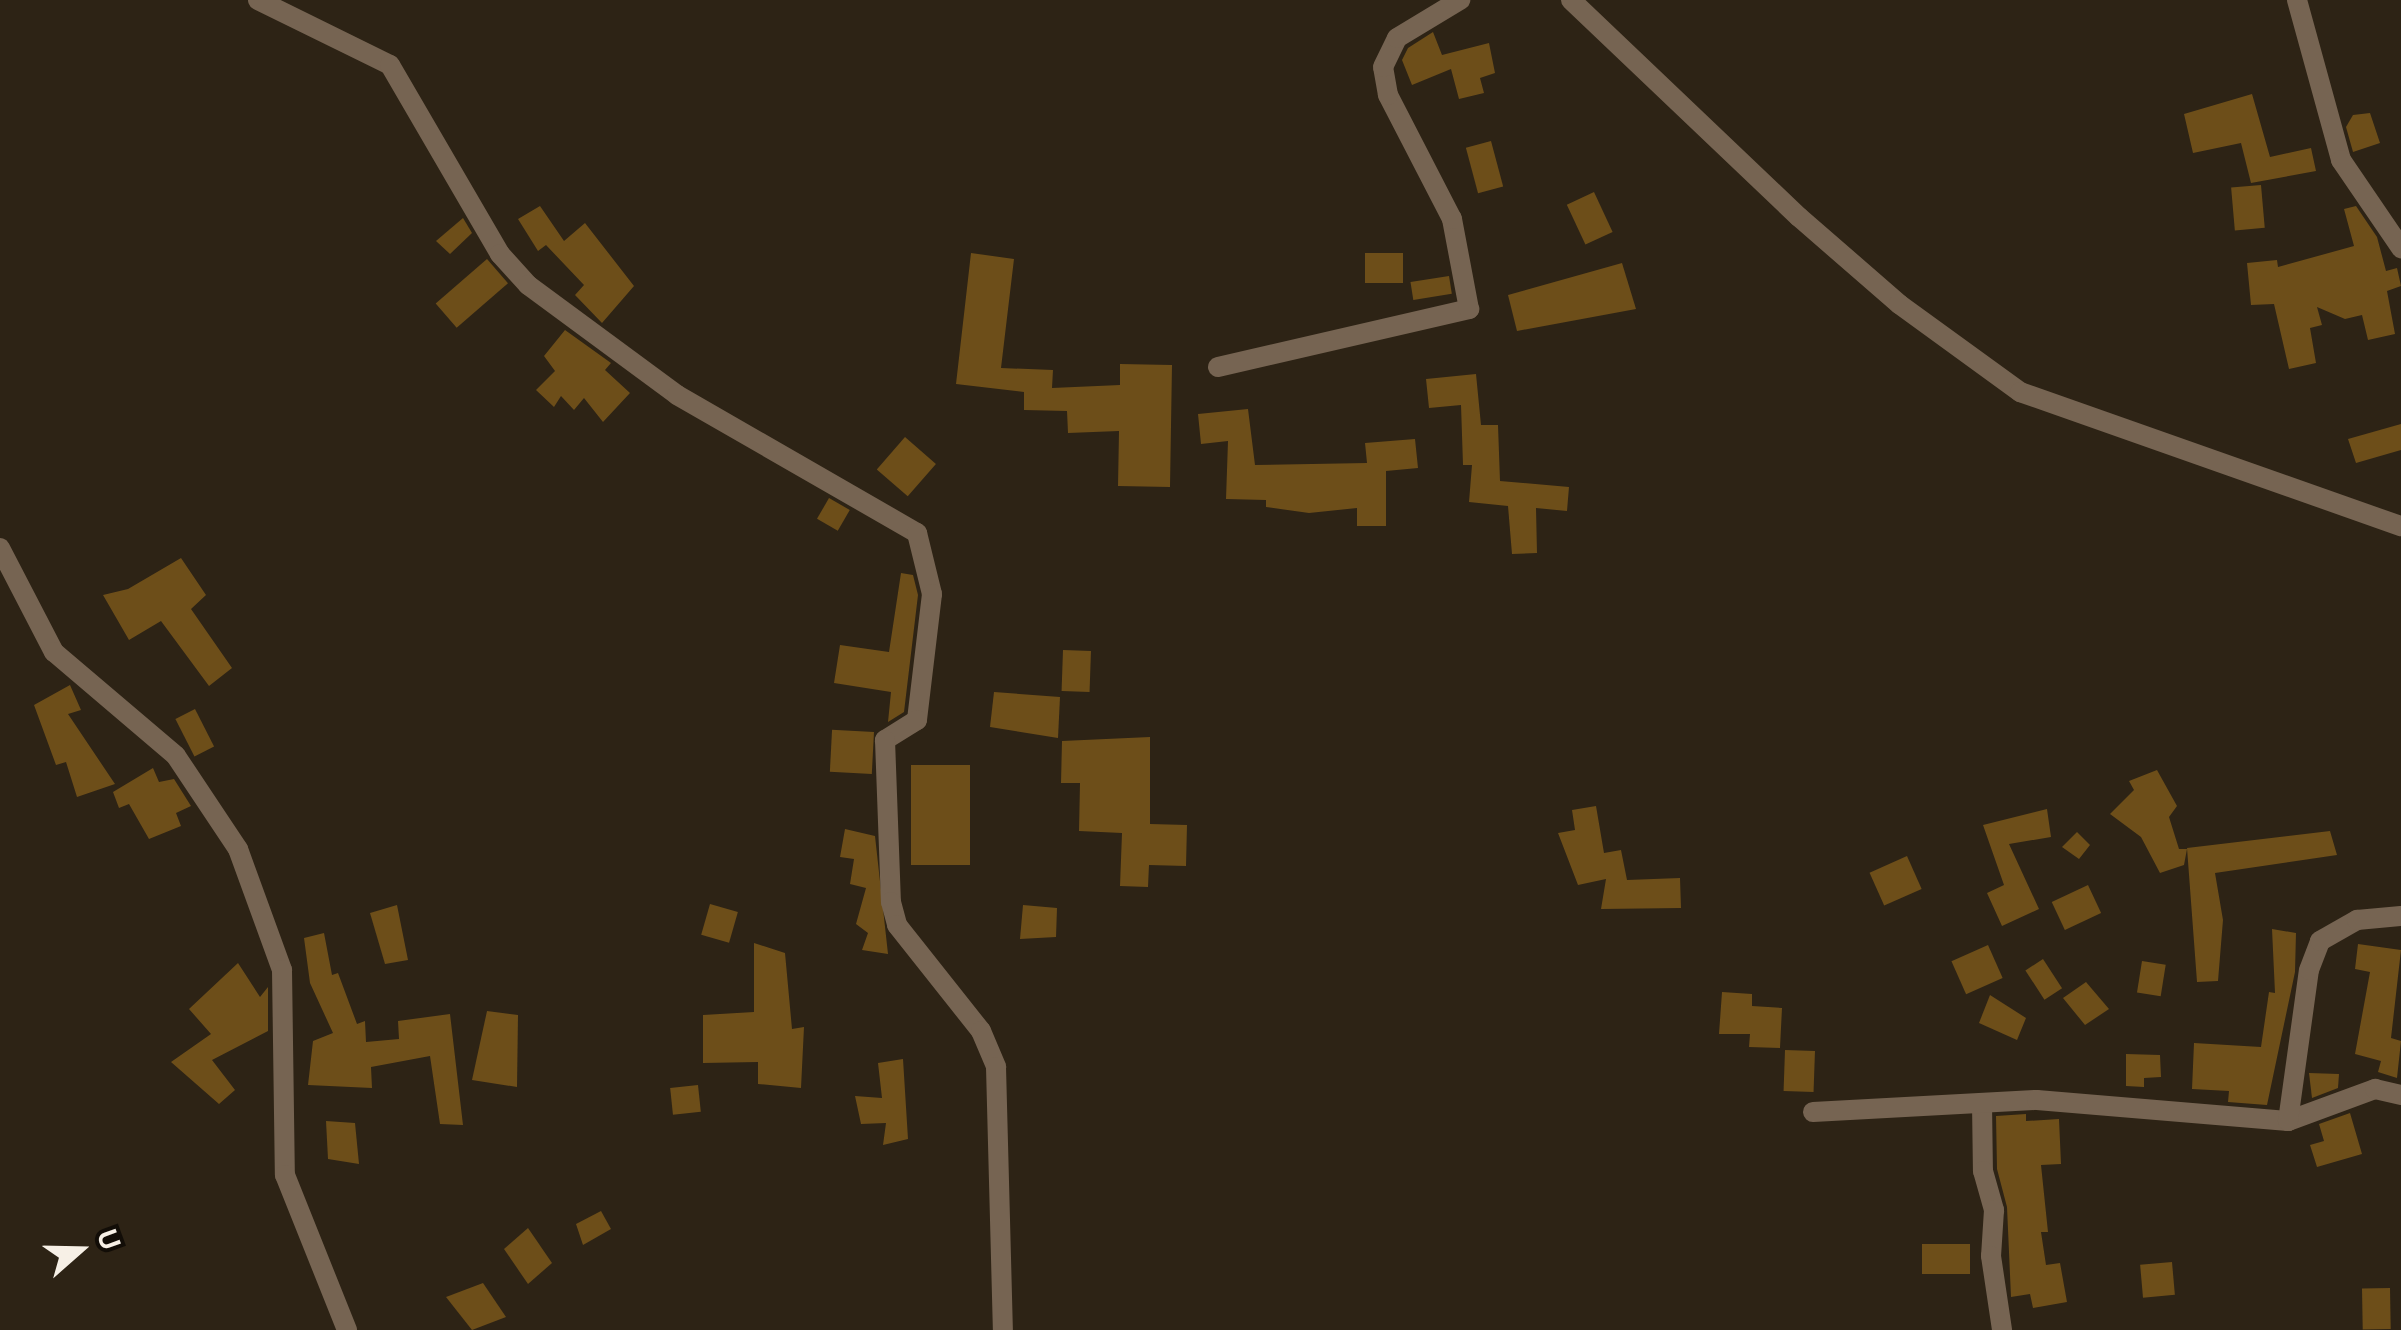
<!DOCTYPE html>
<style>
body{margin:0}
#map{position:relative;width:2401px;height:1330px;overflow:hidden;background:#2d2315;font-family:"DM Sans",sans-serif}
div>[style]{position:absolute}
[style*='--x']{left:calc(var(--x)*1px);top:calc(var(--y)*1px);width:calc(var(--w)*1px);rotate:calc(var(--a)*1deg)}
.building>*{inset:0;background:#6d4e19;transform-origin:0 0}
.street>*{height:20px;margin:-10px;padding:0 10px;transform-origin:10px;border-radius:10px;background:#766452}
span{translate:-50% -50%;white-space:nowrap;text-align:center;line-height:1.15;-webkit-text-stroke:8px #120d07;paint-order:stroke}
.north{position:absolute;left:30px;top:1200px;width:100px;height:100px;-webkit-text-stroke:8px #120d07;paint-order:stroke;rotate:70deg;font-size:28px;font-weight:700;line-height:40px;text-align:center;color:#f7f0e6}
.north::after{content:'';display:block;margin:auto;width:35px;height:45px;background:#f7f0e6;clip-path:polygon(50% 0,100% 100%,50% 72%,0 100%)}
</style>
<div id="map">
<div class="building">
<i style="clip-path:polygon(1433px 32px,1442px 55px,1489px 43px,1495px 73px,1480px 78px,1484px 93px,1459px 99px,1451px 69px,1412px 85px,1402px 60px,1408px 48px)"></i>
<i style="clip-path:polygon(2252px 94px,2270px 157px,2311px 148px,2316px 171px,2251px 183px,2241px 143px,2193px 153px,2184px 114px)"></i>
<i style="clip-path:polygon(2370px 113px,2380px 143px,2353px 152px,2346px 127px,2353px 115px)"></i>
<i style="left:1491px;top:141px;width:47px;height:26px;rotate:75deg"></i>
<i style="left:2261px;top:185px;width:43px;height:30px;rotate:85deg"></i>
<i style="left:1594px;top:192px;width:44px;height:30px;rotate:65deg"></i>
<i style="clip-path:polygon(540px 206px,564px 241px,585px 223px,634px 286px,602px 323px,575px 295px,584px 285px,546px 245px,538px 251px,518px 219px)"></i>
<i style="clip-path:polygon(2356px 206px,2377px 237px,2386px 271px,2397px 268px,2401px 286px,2387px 291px,2395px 334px,2368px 340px,2362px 315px,2345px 319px,2317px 307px,2322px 325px,2310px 328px,2316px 363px,2289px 369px,2274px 304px,2251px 305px,2247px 263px,2277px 260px,2278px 267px,2354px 246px,2344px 209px)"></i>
<i style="clip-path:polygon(463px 218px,472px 233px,450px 254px,436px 241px)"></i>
<i style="clip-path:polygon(971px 253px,1014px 259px,1001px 368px,1053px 370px,1052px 388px,1120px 385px,1120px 364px,1172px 365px,1170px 487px,1118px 486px,1119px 431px,1068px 433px,1067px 411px,1024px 410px,1024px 392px,956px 384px)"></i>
<i style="left:1365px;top:253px;width:38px;height:30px"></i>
<i style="left:487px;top:259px;width:32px;height:68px;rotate:49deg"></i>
<i style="clip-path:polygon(1622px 263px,1636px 309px,1517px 331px,1508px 295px)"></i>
<i style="left:1449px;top:276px;width:18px;height:39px;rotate:81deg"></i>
<i style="clip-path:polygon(565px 330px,611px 363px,605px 370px,630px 393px,603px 422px,584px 398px,574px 410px,561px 396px,554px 407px,536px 390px,555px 371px,544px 356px)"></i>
<i style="clip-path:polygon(1476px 374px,1481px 425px,1498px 425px,1500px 481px,1569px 487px,1567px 511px,1536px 508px,1537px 553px,1512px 554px,1508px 506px,1469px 502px,1472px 465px,1463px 465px,1461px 405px,1429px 408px,1426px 379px)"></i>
<i style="clip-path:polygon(1248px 409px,1255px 465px,1367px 463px,1365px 443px,1415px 439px,1418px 468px,1386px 471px,1386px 526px,1357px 526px,1357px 508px,1309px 513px,1266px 507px,1266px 500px,1226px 499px,1228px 441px,1201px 444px,1198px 414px)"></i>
<i style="clip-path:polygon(2401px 424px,2401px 450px,2356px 463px,2348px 439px)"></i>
<i style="left:905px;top:437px;width:41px;height:43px;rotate:41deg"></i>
<i style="left:829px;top:498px;width:24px;height:24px;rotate:30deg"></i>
<i style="clip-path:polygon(181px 558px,206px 595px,191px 609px,232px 668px,209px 686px,161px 621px,129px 640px,103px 595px,128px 589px)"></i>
<i style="clip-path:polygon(901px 573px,913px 575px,918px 595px,904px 712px,888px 722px,891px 692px,834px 683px,840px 645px,889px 652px)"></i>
<i style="left:1063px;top:650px;width:28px;height:41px;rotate:2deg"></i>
<i style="clip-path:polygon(70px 685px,81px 710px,68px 714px,115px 784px,77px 797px,66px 762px,56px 765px,34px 705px)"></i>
<i style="clip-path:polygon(994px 692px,1060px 697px,1058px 738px,990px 727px)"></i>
<i style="left:195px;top:709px;width:42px;height:22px;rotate:63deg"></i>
<i style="left:874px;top:732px;width:42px;height:42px;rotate:93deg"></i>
<i style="clip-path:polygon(1150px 737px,1150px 824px,1187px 825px,1186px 866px,1149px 865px,1148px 887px,1120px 886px,1122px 833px,1079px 831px,1080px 783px,1061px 783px,1062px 741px)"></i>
<i style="left:911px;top:765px;width:59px;height:100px"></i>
<i style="clip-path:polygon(153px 768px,159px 782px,174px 779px,191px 806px,176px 813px,181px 826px,149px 839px,129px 804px,119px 808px,113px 792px)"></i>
<i style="clip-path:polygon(2157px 770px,2177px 806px,2169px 817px,2179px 849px,2187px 849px,2184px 865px,2160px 873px,2141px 837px,2110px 814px,2134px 790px,2129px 781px)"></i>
<i style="clip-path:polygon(1596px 806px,1604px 853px,1621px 850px,1627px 880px,1680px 878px,1681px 908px,1601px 909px,1606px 879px,1578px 885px,1558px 833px,1575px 830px,1572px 810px)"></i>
<i style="clip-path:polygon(2047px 809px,2051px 837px,2009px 844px,2039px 909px,2002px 926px,1987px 893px,2004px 885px,1983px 825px)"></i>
<i style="clip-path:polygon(845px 829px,875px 836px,888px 954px,862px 950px,868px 933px,856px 924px,866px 888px,850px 884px,854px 859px,840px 857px)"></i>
<i style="clip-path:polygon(2330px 831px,2337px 855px,2215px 873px,2223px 920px,2218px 981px,2197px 982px,2187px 848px)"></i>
<i style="clip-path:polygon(2077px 832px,2090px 845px,2079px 859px,2062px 847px)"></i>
<i style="left:1907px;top:856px;width:36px;height:41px;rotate:66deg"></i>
<i style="left:2088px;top:885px;width:31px;height:40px;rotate:65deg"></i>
<i style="left:710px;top:904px;width:29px;height:32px;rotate:16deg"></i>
<i style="clip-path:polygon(397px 905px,408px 960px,385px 964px,370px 913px)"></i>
<i style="clip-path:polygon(1023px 905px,1057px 908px,1056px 937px,1020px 939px)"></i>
<i style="clip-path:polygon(2272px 929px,2296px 933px,2295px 972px,2267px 1105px,2228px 1102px,2229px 1091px,2192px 1089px,2194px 1043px,2261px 1047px,2269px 992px,2275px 993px)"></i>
<i style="clip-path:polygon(324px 933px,332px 975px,338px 973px,357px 1024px,365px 1021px,366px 1042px,399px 1039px,398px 1021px,450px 1014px,463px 1125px,440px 1124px,430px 1056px,371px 1067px,372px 1088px,308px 1085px,313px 1041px,333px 1033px,310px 983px,304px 938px)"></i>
<i style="clip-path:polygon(754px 943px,785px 953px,792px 1029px,804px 1027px,801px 1088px,758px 1084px,758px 1062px,703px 1063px,703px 1015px,754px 1012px)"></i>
<i style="clip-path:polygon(2358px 944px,2401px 950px,2391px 1038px,2401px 1041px,2397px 1078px,2378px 1072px,2381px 1061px,2355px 1054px,2370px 972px,2355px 969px)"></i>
<i style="left:1988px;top:945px;width:36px;height:40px;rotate:66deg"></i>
<i style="left:2043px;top:959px;width:35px;height:21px;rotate:57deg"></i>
<i style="left:2142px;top:961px;width:24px;height:32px;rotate:9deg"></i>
<i style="clip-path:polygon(238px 963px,260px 997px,268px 987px,268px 1031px,212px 1060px,235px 1090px,219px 1104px,171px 1062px,211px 1034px,189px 1009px)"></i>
<i style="clip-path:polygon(2086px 982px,2109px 1009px,2085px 1025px,2063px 998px)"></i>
<i style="clip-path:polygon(1722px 992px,1752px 994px,1752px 1006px,1782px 1008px,1780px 1048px,1749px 1047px,1750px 1034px,1719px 1034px)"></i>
<i style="clip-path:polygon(1990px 995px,2026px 1018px,2017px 1040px,1979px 1023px)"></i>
<i style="clip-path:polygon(487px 1011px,518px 1015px,517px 1087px,472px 1080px)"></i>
<i style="left:1785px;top:1050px;width:30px;height:41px;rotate:2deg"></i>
<i style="clip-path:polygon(2126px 1054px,2160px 1055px,2161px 1077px,2144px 1078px,2144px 1087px,2126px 1086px)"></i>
<i style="clip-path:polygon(903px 1059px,908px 1139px,883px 1145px,886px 1123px,861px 1124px,855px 1096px,882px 1098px,878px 1063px)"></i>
<i style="clip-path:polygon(2309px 1073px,2339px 1074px,2338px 1088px,2312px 1098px)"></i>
<i style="left:698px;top:1085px;width:27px;height:28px;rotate:84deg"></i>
<i style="clip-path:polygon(2350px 1113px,2362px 1154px,2317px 1167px,2310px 1145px,2324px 1141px,2319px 1124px)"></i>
<i style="clip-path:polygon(2026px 1114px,2026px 1121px,2059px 1119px,2061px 1164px,2041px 1165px,2048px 1232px,2041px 1232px,2046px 1265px,2060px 1263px,2067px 1302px,2033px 1308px,2030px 1294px,2011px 1297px,2007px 1207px,1997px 1169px,1996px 1116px)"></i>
<i style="clip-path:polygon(326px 1121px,355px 1123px,359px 1164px,328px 1159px)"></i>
<i style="clip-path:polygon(601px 1211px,611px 1229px,583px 1245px,576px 1224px)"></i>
<i style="clip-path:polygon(528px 1228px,552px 1263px,528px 1284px,504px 1249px)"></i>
<i style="left:1922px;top:1244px;width:48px;height:30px"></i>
<i style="left:2172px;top:1262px;width:33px;height:32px;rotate:85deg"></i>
<i style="clip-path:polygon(483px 1283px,506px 1317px,472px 1330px,446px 1297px)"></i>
<i style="left:2390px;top:1288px;width:41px;height:28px;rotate:89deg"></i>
</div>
<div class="street">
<i style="--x:258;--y:0;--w:147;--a:26.2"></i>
<i style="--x:390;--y:65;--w:219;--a:59.8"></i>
<i style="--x:500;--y:254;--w:42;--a:47.9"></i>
<i style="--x:528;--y:285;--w:185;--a:36.4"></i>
<i style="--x:677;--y:395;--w:277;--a:29.9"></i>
<i style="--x:917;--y:533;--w:63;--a:76.2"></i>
<i style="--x:932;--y:594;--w:127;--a:96.8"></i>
<i style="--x:917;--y:720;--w:38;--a:148"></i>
<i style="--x:885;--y:740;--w:162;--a:87.9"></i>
<i style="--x:891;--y:902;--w:24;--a:75"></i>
<i style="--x:897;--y:925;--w:135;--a:51.6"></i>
<i style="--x:981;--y:1031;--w:39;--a:67"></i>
<i style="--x:996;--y:1067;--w:263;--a:88.5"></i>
<i style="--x:1571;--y:0;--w:315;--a:43.6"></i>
<i style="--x:1799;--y:217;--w:133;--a:41"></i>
<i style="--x:1899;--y:304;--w:150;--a:36"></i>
<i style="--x:2020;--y:392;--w:404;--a:19.4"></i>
<i style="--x:2297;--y:0;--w:166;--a:74.6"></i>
<i style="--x:2341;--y:160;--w:107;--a:55.7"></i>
<i style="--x:1218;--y:367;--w:258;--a:-13"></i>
<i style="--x:1469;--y:309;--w:92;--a:-100.7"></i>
<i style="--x:1452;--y:219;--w:140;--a:-117.3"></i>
<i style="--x:1388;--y:95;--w:28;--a:-100"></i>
<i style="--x:1383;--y:67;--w:32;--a:-64"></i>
<i style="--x:1397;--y:38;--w:74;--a:-31.1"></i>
<i style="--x:0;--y:548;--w:117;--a:62.6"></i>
<i style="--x:54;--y:652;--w:160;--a:40.4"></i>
<i style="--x:176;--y:756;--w:112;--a:56.3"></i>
<i style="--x:238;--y:849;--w:129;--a:70"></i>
<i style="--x:282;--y:970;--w:205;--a:89.2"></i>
<i style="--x:285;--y:1175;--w:167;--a:68.2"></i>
<i style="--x:1982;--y:1103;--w:68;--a:89.2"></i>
<i style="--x:1983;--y:1171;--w:41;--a:74.2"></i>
<i style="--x:1994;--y:1210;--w:46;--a:93.7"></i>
<i style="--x:1991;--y:1256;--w:75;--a:81.5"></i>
<i style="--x:1813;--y:1112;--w:224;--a:-3.1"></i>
<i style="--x:2037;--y:1100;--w:252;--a:4.8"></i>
<i style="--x:2288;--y:1121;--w:93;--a:-20.2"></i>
<i style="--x:2375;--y:1089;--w:27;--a:13"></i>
<i style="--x:2288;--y:1121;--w:152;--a:-82.1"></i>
<i style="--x:2309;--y:970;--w:31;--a:-69"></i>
<i style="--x:2320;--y:941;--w:43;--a:-29.6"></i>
<i style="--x:2357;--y:920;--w:44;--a:-5.2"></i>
</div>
<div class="north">U</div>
</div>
